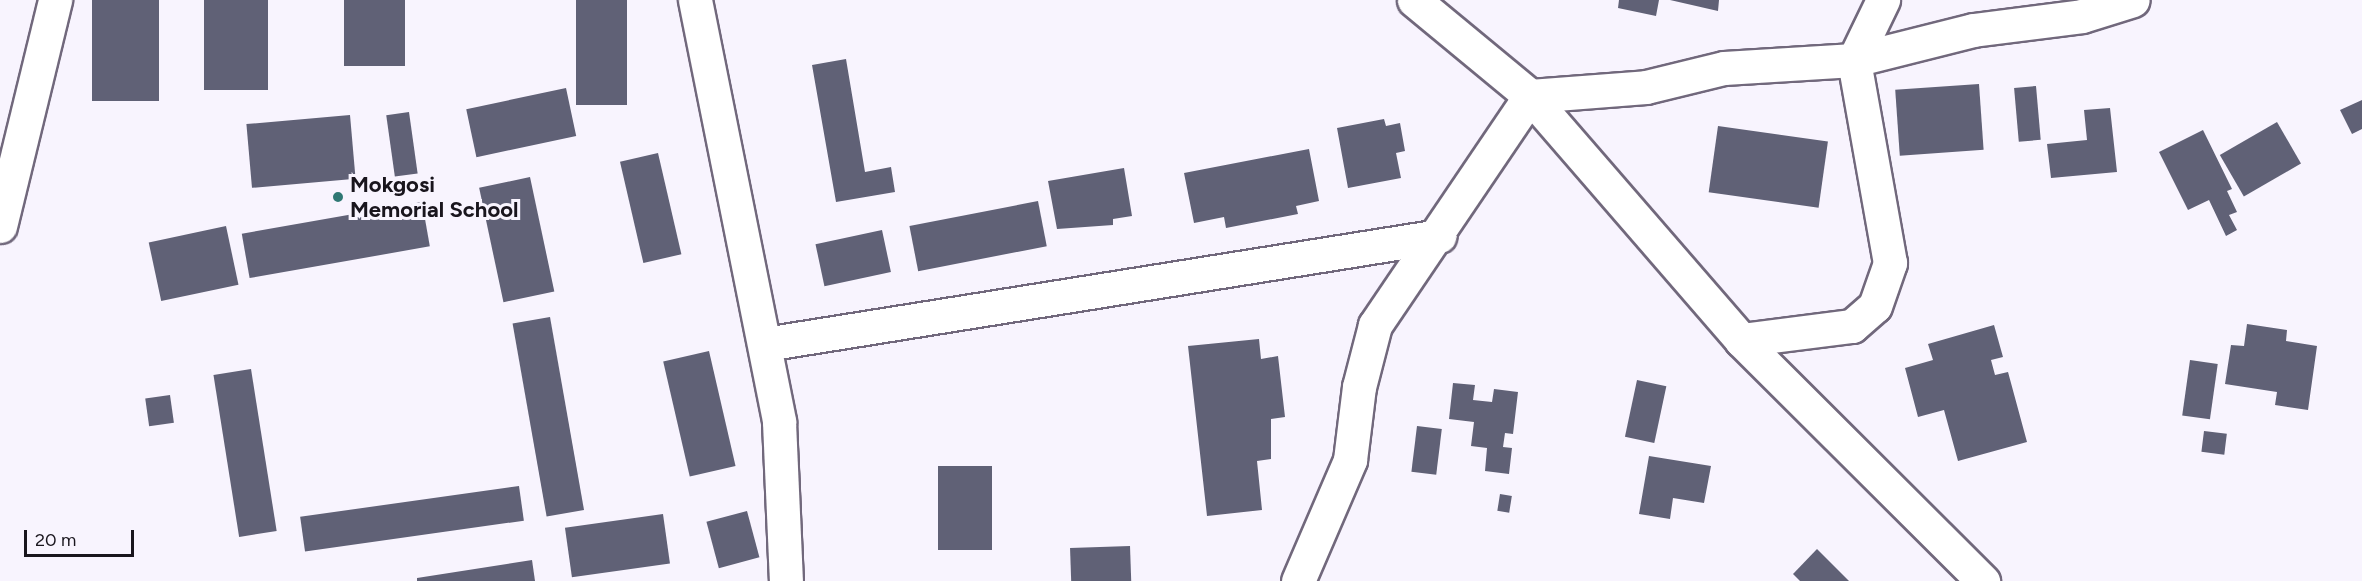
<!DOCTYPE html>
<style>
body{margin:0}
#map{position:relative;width:2362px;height:581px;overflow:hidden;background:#f8f4fe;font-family:Figtree,sans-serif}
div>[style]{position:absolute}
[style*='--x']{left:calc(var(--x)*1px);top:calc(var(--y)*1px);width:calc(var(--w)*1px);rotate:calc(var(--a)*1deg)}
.building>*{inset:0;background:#606176;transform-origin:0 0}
.roads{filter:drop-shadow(2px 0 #71687c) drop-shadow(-2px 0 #71687c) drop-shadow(0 2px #71687c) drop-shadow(0 -2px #71687c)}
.minor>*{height:33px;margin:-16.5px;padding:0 16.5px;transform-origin:16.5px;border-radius:16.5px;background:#fff}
.dots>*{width:16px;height:16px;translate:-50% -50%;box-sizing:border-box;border:3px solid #f8f4fe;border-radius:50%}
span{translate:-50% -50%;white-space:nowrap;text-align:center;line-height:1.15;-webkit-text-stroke:6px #f8f4fe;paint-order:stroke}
.poi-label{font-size:22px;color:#19151d;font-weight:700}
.left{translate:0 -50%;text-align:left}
.scale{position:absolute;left:24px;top:530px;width:110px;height:27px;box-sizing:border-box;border:3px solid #19151d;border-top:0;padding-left:8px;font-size:18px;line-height:21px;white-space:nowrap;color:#19151d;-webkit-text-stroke:4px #f8f4fe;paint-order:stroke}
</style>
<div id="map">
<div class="building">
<i style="left:92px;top:0;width:67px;height:101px"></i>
<i style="left:204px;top:0;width:64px;height:90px"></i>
<i style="left:344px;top:0;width:61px;height:66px"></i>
<i style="left:576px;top:0;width:51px;height:105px"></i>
<i style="clip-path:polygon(1619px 0,1659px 0,1656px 16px,1618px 8px)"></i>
<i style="clip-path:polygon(1670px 0,1719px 0,1718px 11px)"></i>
<i style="clip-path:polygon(846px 59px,865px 172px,891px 167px,895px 192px,836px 202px,812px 65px)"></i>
<i style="left:1979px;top:84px;width:66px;height:84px;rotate:86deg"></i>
<i style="left:2036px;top:86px;width:54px;height:22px;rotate:85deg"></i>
<i style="left:566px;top:88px;width:49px;height:102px;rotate:78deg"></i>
<i style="clip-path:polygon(2362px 100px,2362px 129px,2352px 134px,2340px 110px)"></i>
<i style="clip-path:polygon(2110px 108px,2117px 172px,2051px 178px,2047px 144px,2087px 140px,2084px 110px)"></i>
<i style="left:409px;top:112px;width:62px;height:23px;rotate:82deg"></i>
<i style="left:350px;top:115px;width:64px;height:104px;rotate:85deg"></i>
<i style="clip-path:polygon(1384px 119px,1386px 126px,1400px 123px,1405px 151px,1396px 153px,1401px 178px,1348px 188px,1337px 128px)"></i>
<i style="left:2277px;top:122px;width:48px;height:66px;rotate:60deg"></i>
<i style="left:1718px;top:126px;width:111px;height:67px;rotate:8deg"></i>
<i style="clip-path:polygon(2203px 130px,2232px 189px,2227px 191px,2237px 212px,2229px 215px,2237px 230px,2226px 236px,2209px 200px,2188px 210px,2159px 152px)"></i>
<i style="clip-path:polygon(1309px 149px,1319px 201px,1296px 206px,1298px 214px,1226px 228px,1224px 217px,1194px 223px,1184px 173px)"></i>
<i style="left:658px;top:153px;width:104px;height:39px;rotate:77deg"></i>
<i style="clip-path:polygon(1124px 168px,1132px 216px,1113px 219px,1113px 225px,1057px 229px,1048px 181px)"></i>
<i style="left:530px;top:177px;width:117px;height:52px;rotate:78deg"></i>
<i style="left:1038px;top:201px;width:46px;height:131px;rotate:79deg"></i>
<i style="left:422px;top:202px;width:45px;height:183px;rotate:80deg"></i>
<i style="left:226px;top:226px;width:60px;height:79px;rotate:78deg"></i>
<i style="left:882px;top:230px;width:43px;height:68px;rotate:78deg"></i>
<i style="left:550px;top:317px;width:196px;height:38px;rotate:80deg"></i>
<i style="clip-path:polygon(2247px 324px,2287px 330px,2286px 341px,2317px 346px,2308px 410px,2275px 405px,2277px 392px,2225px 384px,2231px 345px,2244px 346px)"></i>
<i style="clip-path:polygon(1994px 325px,2003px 357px,1991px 360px,1995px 375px,2008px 372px,2027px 442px,1958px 461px,1944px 410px,1918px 417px,1905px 368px,1933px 360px,1928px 344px)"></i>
<i style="clip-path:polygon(1259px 339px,1261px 359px,1278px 356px,1285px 417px,1271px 419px,1271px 459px,1257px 461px,1262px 510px,1207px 516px,1188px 346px)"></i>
<i style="left:709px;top:351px;width:118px;height:47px;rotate:77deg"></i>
<i style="left:2190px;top:360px;width:28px;height:56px;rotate:8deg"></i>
<i style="left:251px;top:369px;width:164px;height:38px;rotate:81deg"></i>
<i style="left:1637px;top:380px;width:30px;height:58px;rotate:12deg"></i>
<i style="clip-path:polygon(1453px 383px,1475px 385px,1473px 400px,1492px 402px,1494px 389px,1518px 392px,1513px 434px,1505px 433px,1503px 447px,1512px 448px,1509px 474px,1485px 471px,1487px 448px,1471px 446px,1474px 422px,1449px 419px)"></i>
<i style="left:170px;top:395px;width:28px;height:25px;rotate:82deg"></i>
<i style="left:1417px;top:426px;width:25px;height:46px;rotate:7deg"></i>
<i style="left:2204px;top:431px;width:23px;height:21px;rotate:7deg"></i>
<i style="clip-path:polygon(1649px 456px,1711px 466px,1704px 503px,1673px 498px,1670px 519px,1639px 514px)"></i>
<i style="left:938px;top:466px;width:54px;height:84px"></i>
<i style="left:519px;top:486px;width:35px;height:221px;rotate:82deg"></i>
<i style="left:1500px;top:494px;width:12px;height:17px;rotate:9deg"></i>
<i style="left:747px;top:511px;width:48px;height:42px;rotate:75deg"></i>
<i style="left:663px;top:514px;width:50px;height:99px;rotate:82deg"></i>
<i style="left:1130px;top:546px;width:35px;height:60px;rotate:88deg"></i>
<i style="clip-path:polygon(1817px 549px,1849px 581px,1800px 581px,1793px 574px)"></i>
<i style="clip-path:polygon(532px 560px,535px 581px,417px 581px,417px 578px)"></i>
</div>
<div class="roads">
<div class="minor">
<i style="--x:695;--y:0;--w:430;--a:78.7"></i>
<i style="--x:779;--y:422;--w:159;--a:87.5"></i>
<i style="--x:1414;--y:0;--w:151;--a:39.6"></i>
<i style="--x:1530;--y:96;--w:323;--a:49.1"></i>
<i style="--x:1741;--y:340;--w:342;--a:44.9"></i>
<i style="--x:0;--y:226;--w:233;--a:-76.3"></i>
<i style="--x:1741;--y:340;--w:112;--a:-7.2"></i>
<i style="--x:1852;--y:326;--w:30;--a:-41"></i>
<i style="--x:1875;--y:306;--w:46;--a:-70.8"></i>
<i style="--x:1890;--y:263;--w:206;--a:-100.1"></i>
<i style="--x:1854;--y:60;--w:67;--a:-64.2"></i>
<i style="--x:765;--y:344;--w:683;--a:-9.1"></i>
<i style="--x:1298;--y:581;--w:132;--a:-66.7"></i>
<i style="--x:1350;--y:460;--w:74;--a:-83"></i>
<i style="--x:1359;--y:387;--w:64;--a:-75.5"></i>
<i style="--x:1375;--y:325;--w:277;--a:-55.9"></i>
<i style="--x:1530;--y:96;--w:116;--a:-4.4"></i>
<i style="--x:1646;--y:87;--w:80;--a:-13.7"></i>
<i style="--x:1724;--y:68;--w:130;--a:-3.5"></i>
<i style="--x:1854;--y:60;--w:123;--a:-14.1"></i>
<i style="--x:1973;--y:30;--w:110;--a:-7.3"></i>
<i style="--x:2082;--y:16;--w:53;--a:-17.4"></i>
</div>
</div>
<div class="dots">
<i style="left:338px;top:197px;background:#2f7874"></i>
</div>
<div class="poi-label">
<span class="left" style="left:350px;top:197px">Mokgosi<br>Memorial School</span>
</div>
<div class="scale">20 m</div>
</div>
